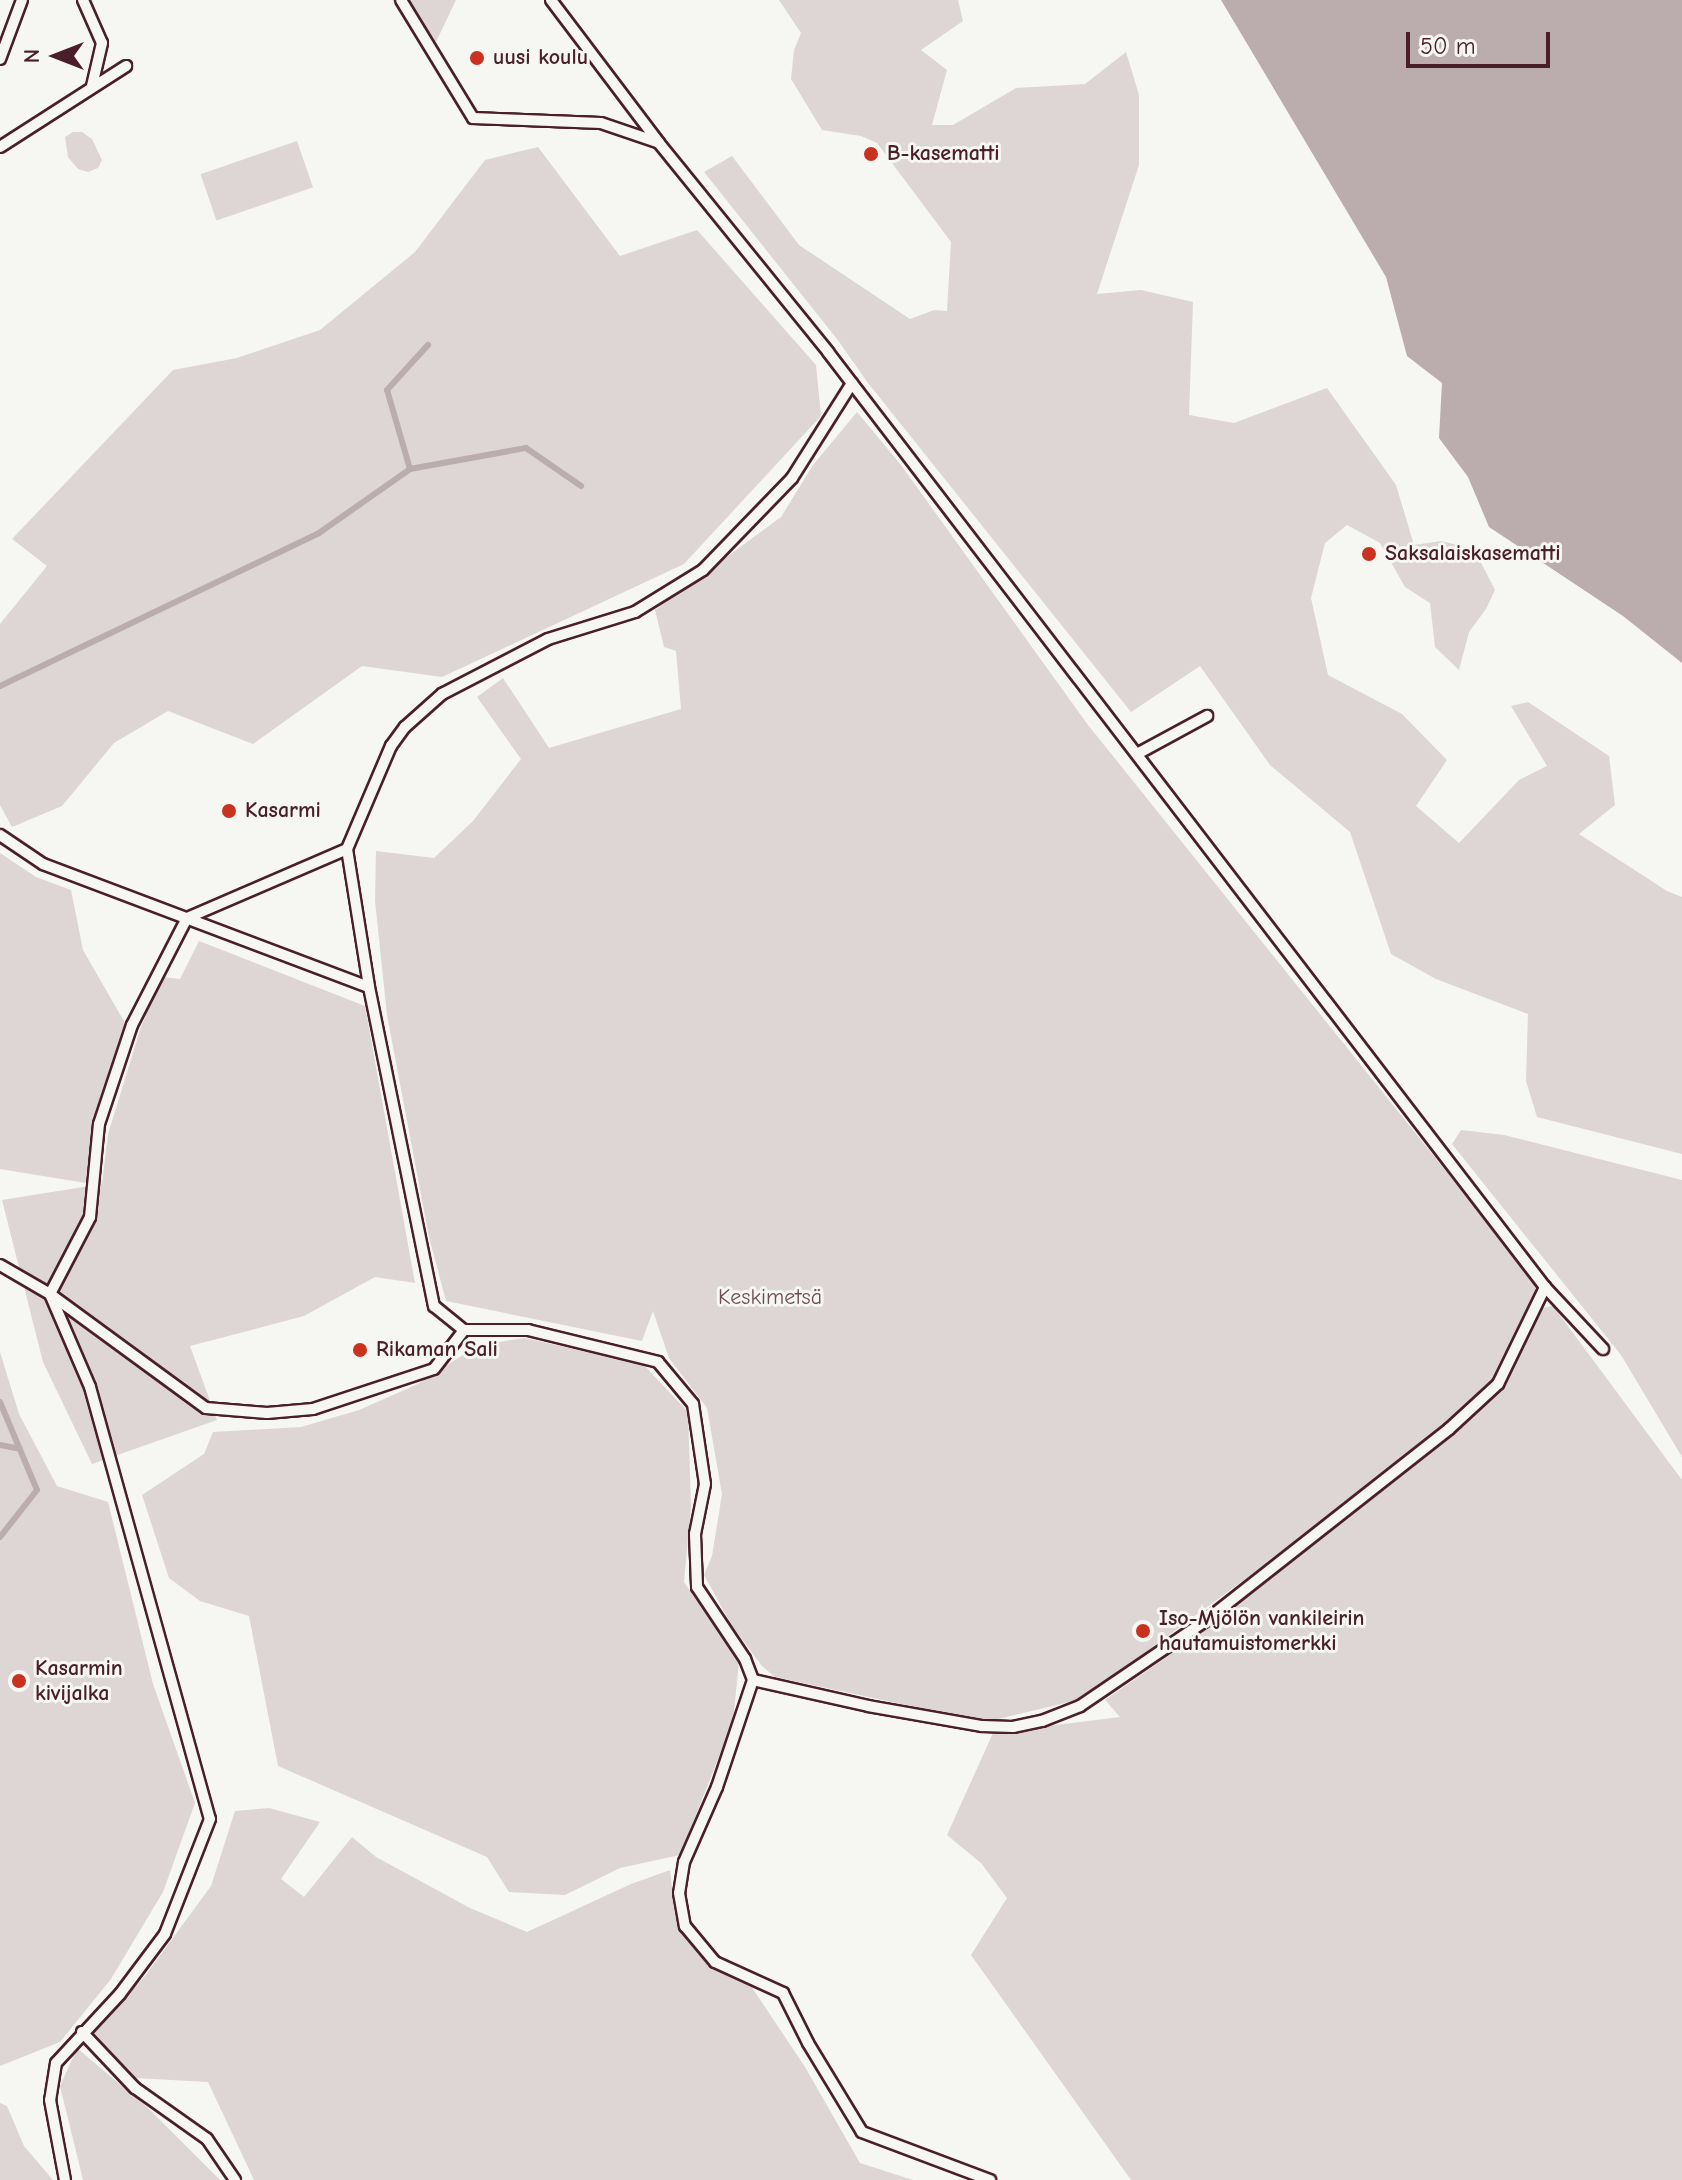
<!DOCTYPE html>
<meta charset="utf-8">
<style>
body{margin:0}
#map{position:relative;width:1682px;height:2180px;overflow:hidden;background:#f6f6f2;font-family:"Comic Neue",sans-serif}
div>[style]{position:absolute}
[style*='--x']{left:calc(var(--x)*1px);top:calc(var(--y)*1px);width:calc(var(--w)*1px);rotate:calc(var(--a)*1deg)}
.green>*{inset:0;background:#ddd6d5;transform-origin:0 0}
.water>*{inset:0;background:#bbadae}
.stream>*{height:6px;margin:-3px;padding:0 3px;transform-origin:3px;border-radius:3px;background:#bbadae}
.roads{filter:drop-shadow(2px 0 #4a1f2b) drop-shadow(-2px 0 #4a1f2b) drop-shadow(0 2px #4a1f2b) drop-shadow(0 -2px #4a1f2b)}
.service>*{height:10px;margin:-5px;padding:0 5px;transform-origin:5px;border-radius:5px;background:#f6f6f2}
.dots>*{width:22px;height:22px;translate:-50% -50%;box-sizing:border-box;border:4px solid #f6f6f2;border-radius:50%}
span{translate:-50% -50%;white-space:nowrap;text-align:center;line-height:1.15;-webkit-text-stroke:6px #f6f6f2;paint-order:stroke}
.poi-label{font-size:22px;color:#4a1f2b;font-weight:700}
.left{translate:0 -50%;text-align:left}
.park-label{font-size:22px;color:#6f4d56}
.north{position:absolute;left:16px;top:16px;width:80px;height:80px;-webkit-text-stroke:6px #f6f6f2;paint-order:stroke;rotate:270deg;font-size:22px;font-weight:700;line-height:32px;text-align:center;color:#4a1f2b}
.north::after{content:'';display:block;margin:auto;width:28px;height:36px;background:#4a1f2b;clip-path:polygon(50% 0,100% 100%,50% 72%,0 100%)}
.scale{position:absolute;left:1406px;top:32px;width:144px;height:36px;box-sizing:border-box;border:4px solid #4a1f2b;border-top:0;padding-left:10px;font-size:24px;line-height:28px;white-space:nowrap;color:#4a1f2b;-webkit-text-stroke:6px #f6f6f2;paint-order:stroke}
</style>
<div id="map">
<div class="green">
<i style="clip-path:polygon(407px 0,456px 0,436px 42px)"></i>
<i style="clip-path:polygon(779px 0,958px 0,963px 21px,921px 50px,947px 70px,932px 125px,953px 125px,1016px 88px,1085px 84px,1126px 52px,1139px 95px,1139px 165px,1097px 294px,1141px 290px,1193px 302px,1189px 415px,1234px 423px,1327px 388px,1396px 485px,1414px 545px,1441px 541px,1474px 549px,1495px 590px,1486px 609px,1469px 632px,1459px 670px,1435px 647px,1430px 603px,1405px 587px,1380px 543px,1347px 525px,1325px 543px,1311px 598px,1328px 675px,1402px 714px,1447px 760px,1416px 806px,1459px 843px,1519px 780px,1547px 766px,1511px 706px,1528px 702px,1609px 756px,1615px 805px,1579px 834px,1667px 891px,1682px 897px,1682px 1154px,1537px 1117px,1526px 1081px,1528px 1014px,1436px 979px,1391px 954px,1350px 832px,1270px 765px,1200px 666px,1131px 712px,868px 383px,837px 339px,704px 172px,732px 156px,799px 245px,910px 319px,934px 310px,947px 311px,951px 242px,877px 143px,861px 136px,822px 130px,791px 79px,794px 50px,801px 33px)"></i>
<i style="clip-path:polygon(73px 132px,82px 132px,92px 139px,102px 160px,98px 168px,88px 172px,78px 169px,68px 157px,65px 137px)"></i>
<i style="left:297px;top:141px;width:49px;height:102px;rotate:71deg"></i>
<i style="clip-path:polygon(538px 147px,620px 256px,697px 230px,816px 365px,821px 416px,684px 564px,442px 677px,362px 666px,253px 744px,168px 711px,114px 743px,62px 806px,12px 827px,0 805px,0 624px,47px 566px,12px 539px,173px 370px,237px 358px,320px 330px,415px 252px,485px 160px)"></i>
<i style="clip-path:polygon(857px 412px,901px 465px,1088px 725px,1535px 1282px,1536px 1294px,1493px 1385px,1282px 1552px,1082px 1699px,986px 1722px,775px 1677px,762px 1666px,732px 1626px,704px 1575px,712px 1556px,722px 1494px,707px 1408px,669px 1358px,653px 1311px,642px 1341px,446px 1301px,429px 1237px,387px 1015px,375px 901px,376px 851px,434px 858px,473px 821px,521px 759px,477px 697px,503px 678px,549px 748px,681px 709px,676px 651px,664px 647px,655px 610px,781px 517px,813px 465px)"></i>
<i style="clip-path:polygon(0 853px,36px 877px,71px 890px,83px 950px,125px 1023px,92px 1123px,86px 1183px,0 1169px)"></i>
<i style="clip-path:polygon(199px 941px,365px 1006px,415px 1283px,375px 1277px,304px 1316px,190px 1346px,217px 1420px,92px 1464px,43px 1362px,2px 1200px,102px 1184px,108px 1134px,141px 1027px,162px 977px,180px 979px)"></i>
<i style="clip-path:polygon(1461px 1130px,1504px 1135px,1682px 1180px,1682px 1457px,1621px 1355px,1452px 1144px)"></i>
<i style="clip-path:polygon(1553px 1306px,1682px 1480px,1682px 2180px,1131px 2180px,971px 1955px,1007px 1898px,981px 1863px,947px 1835px,993px 1733px,1120px 1717px,1105px 1700px,1191px 1640px,1498px 1389px,1512px 1371px,1542px 1308px)"></i>
<i style="clip-path:polygon(525px 1338px,644px 1365px,688px 1412px,691px 1506px,684px 1582px,739px 1662px,733px 1721px,680px 1855px,620px 1868px,565px 1895px,509px 1892px,487px 1857px,278px 1766px,249px 1616px,200px 1601px,169px 1578px,142px 1495px,204px 1454px,213px 1432px,301px 1427px,359px 1410px,418px 1384px,478px 1345px)"></i>
<i style="clip-path:polygon(0 1352px,19px 1414px,57px 1486px,108px 1502px,153px 1684px,195px 1803px,163px 1892px,111px 1979px,60px 2042px,0 2066px)"></i>
<i style="clip-path:polygon(269px 1808px,320px 1822px,281px 1879px,304px 1897px,352px 1837px,376px 1857px,470px 1908px,527px 1932px,631px 1884px,670px 1870px,675px 1915px,683px 1935px,708px 1963px,751px 1986px,805px 2067px,860px 2163px,913px 2180px,254px 2180px,208px 2082px,135px 2078px,93px 2032px,145px 1976px,211px 1886px,235px 1811px)"></i>
<i style="clip-path:polygon(77px 2048px,148px 2108px,220px 2180px,83px 2180px,60px 2086px)"></i>
<i style="clip-path:polygon(0 2103px,7px 2106px,24px 2146px,53px 2180px,0 2180px)"></i>
</div>
<div class="water">
<i style="clip-path:polygon(1221px 0,1682px 0,1682px 663px,1623px 616px,1489px 527px,1468px 477px,1439px 438px,1442px 383px,1407px 356px,1386px 277px)"></i>
</div>
<div class="stream">
<i style="--x:410;--y:469;--w:82;--a:-106.2"></i>
<i style="--x:387;--y:390;--w:61;--a:-47.7"></i>
<i style="--x:0;--y:686;--w:354;--a:-25.6"></i>
<i style="--x:319;--y:533;--w:111;--a:-35.1"></i>
<i style="--x:410;--y:469;--w:118;--a:-10.3"></i>
<i style="--x:526;--y:448;--w:67;--a:34.6"></i>
<i style="--x:0;--y:1402;--w:95;--a:67.2"></i>
<i style="--x:37;--y:1490;--w:60;--a:128.2"></i>
<i style="--x:0;--y:1445;--w:20;--a:11"></i>
</div>
<div class="roads">
<div class="service">
<i style="--x:83;--y:0;--w:47;--a:66.2"></i>
<i style="--x:102;--y:43;--w:44;--a:103.1"></i>
<i style="--x:401;--y:0;--w:138;--a:58.6"></i>
<i style="--x:473;--y:118;--w:128;--a:2.2"></i>
<i style="--x:601;--y:123;--w:59;--a:18.7"></i>
<i style="--x:551;--y:0;--w:179;--a:52.9"></i>
<i style="--x:659;--y:143;--w:269;--a:51"></i>
<i style="--x:828;--y:352;--w:1178;--a:52.52"></i>
<i style="--x:1545;--y:1287;--w:85;--a:46.9"></i>
<i style="--x:0;--y:59;--w:63;--a:-69.6"></i>
<i style="--x:0;--y:147;--w:150;--a:-32.7"></i>
<i style="--x:1137;--y:754;--w:80;--a:-28.5"></i>
<i style="--x:0;--y:835;--w:52;--a:34"></i>
<i style="--x:43;--y:864;--w:348;--a:20.7"></i>
<i style="--x:347;--y:849;--w:140;--a:80.9"></i>
<i style="--x:369;--y:987;--w:326;--a:78.5"></i>
<i style="--x:434;--y:1306;--w:38;--a:39"></i>
<i style="--x:464;--y:1330;--w:64;--a:0"></i>
<i style="--x:528;--y:1330;--w:134;--a:13.8"></i>
<i style="--x:658;--y:1362;--w:55;--a:50.2"></i>
<i style="--x:693;--y:1404;--w:81;--a:81.5"></i>
<i style="--x:705;--y:1484;--w:51;--a:101.3"></i>
<i style="--x:695;--y:1534;--w:53;--a:87.8"></i>
<i style="--x:697;--y:1587;--w:87;--a:56.3"></i>
<i style="--x:745;--y:1659;--w:22;--a:69"></i>
<i style="--x:753;--y:1680;--w:118;--a:12.7"></i>
<i style="--x:868;--y:1706;--w:116;--a:10"></i>
<i style="--x:982;--y:1726;--w:31;--a:2"></i>
<i style="--x:1013;--y:1727;--w:30;--a:-12"></i>
<i style="--x:1042;--y:1721;--w:41;--a:-21.5"></i>
<i style="--x:1080;--y:1706;--w:151;--a:-34.2"></i>
<i style="--x:1205;--y:1621;--w:310;--a:-38.2"></i>
<i style="--x:1449;--y:1429;--w:67;--a:-42.6"></i>
<i style="--x:1498;--y:1384;--w:108;--a:-64.1"></i>
<i style="--x:0;--y:1265;--w:58;--a:30.1"></i>
<i style="--x:50;--y:1294;--w:193;--a:36.2"></i>
<i style="--x:206;--y:1408;--w:61;--a:4.7"></i>
<i style="--x:267;--y:1413;--w:46;--a:-5"></i>
<i style="--x:313;--y:1409;--w:127;--a:-18.3"></i>
<i style="--x:434;--y:1369;--w:49;--a:-52.4"></i>
<i style="--x:50;--y:1294;--w:87;--a:-62.5"></i>
<i style="--x:90;--y:1217;--w:93;--a:-84.5"></i>
<i style="--x:99;--y:1124;--w:104;--a:-71.6"></i>
<i style="--x:132;--y:1025;--w:120;--a:-62.8"></i>
<i style="--x:187;--y:918;--w:174;--a:-23.3"></i>
<i style="--x:347;--y:849;--w:112;--a:-66.9"></i>
<i style="--x:391;--y:746;--w:24;--a:-54"></i>
<i style="--x:405;--y:727;--w:50;--a:-41.7"></i>
<i style="--x:442;--y:694;--w:119;--a:-27.4"></i>
<i style="--x:548;--y:639;--w:91;--a:-17.2"></i>
<i style="--x:635;--y:612;--w:80;--a:-31.7"></i>
<i style="--x:703;--y:570;--w:128;--a:-45.9"></i>
<i style="--x:792;--y:478;--w:112;--a:-57.7"></i>
<i style="--x:50;--y:1294;--w:101;--a:66.7"></i>
<i style="--x:90;--y:1387;--w:448;--a:74.5"></i>
<i style="--x:210;--y:1819;--w:123;--a:111.4"></i>
<i style="--x:165;--y:1934;--w:75;--a:126.9"></i>
<i style="--x:120;--y:1994;--w:94;--a:132.8"></i>
<i style="--x:56;--y:2063;--w:37;--a:99"></i>
<i style="--x:50;--y:2100;--w:81;--a:79.4"></i>
<i style="--x:753;--y:1680;--w:113;--a:108.6"></i>
<i style="--x:717;--y:1787;--w:82;--a:113.7"></i>
<i style="--x:684;--y:1862;--w:31;--a:99"></i>
<i style="--x:679;--y:1893;--w:34;--a:80"></i>
<i style="--x:685;--y:1926;--w:47;--a:50.2"></i>
<i style="--x:715;--y:1962;--w:75;--a:24.5"></i>
<i style="--x:783;--y:1993;--w:56;--a:63.4"></i>
<i style="--x:808;--y:2043;--w:104;--a:58.8"></i>
<i style="--x:862;--y:2132;--w:137;--a:20.6"></i>
<i style="--x:82;--y:2032;--w:77;--a:46.6"></i>
<i style="--x:135;--y:2088;--w:88;--a:35.3"></i>
<i style="--x:207;--y:2139;--w:50;--a:55.7"></i>
</div>
</div>
<div class="dots">
<i style="left:477px;top:58px;background:#c8321e"></i>
<i style="left:871px;top:154px;background:#c8321e"></i>
<i style="left:1369px;top:554px;background:#c8321e"></i>
<i style="left:229px;top:811px;background:#c8321e"></i>
<i style="left:360px;top:1350px;background:#c8321e"></i>
<i style="left:1143px;top:1631px;background:#c8321e"></i>
<i style="left:19px;top:1681px;background:#c8321e"></i>
</div>
<div class="poi-label">
<span class="left" style="left:493px;top:58px">uusi koulu</span>
<span class="left" style="left:887px;top:154px">B-kasematti</span>
<span class="left" style="left:1385px;top:554px">Saksalaiskasematti</span>
<span class="left" style="left:245px;top:811px">Kasarmi</span>
<span class="left" style="left:376px;top:1350px">Rikaman Sali</span>
<span class="left" style="left:1159px;top:1631px">Iso-Mjölön vankileirin<br>hautamuistomerkki</span>
<span class="left" style="left:35px;top:1681px">Kasarmin<br>kivijalka</span>
</div>
<div class="park-label">
<span style="left:770px;top:1298px">Keskimetsä</span>
</div>
<div class="north">N</div>
<div class="scale">50 m</div>
</div>
